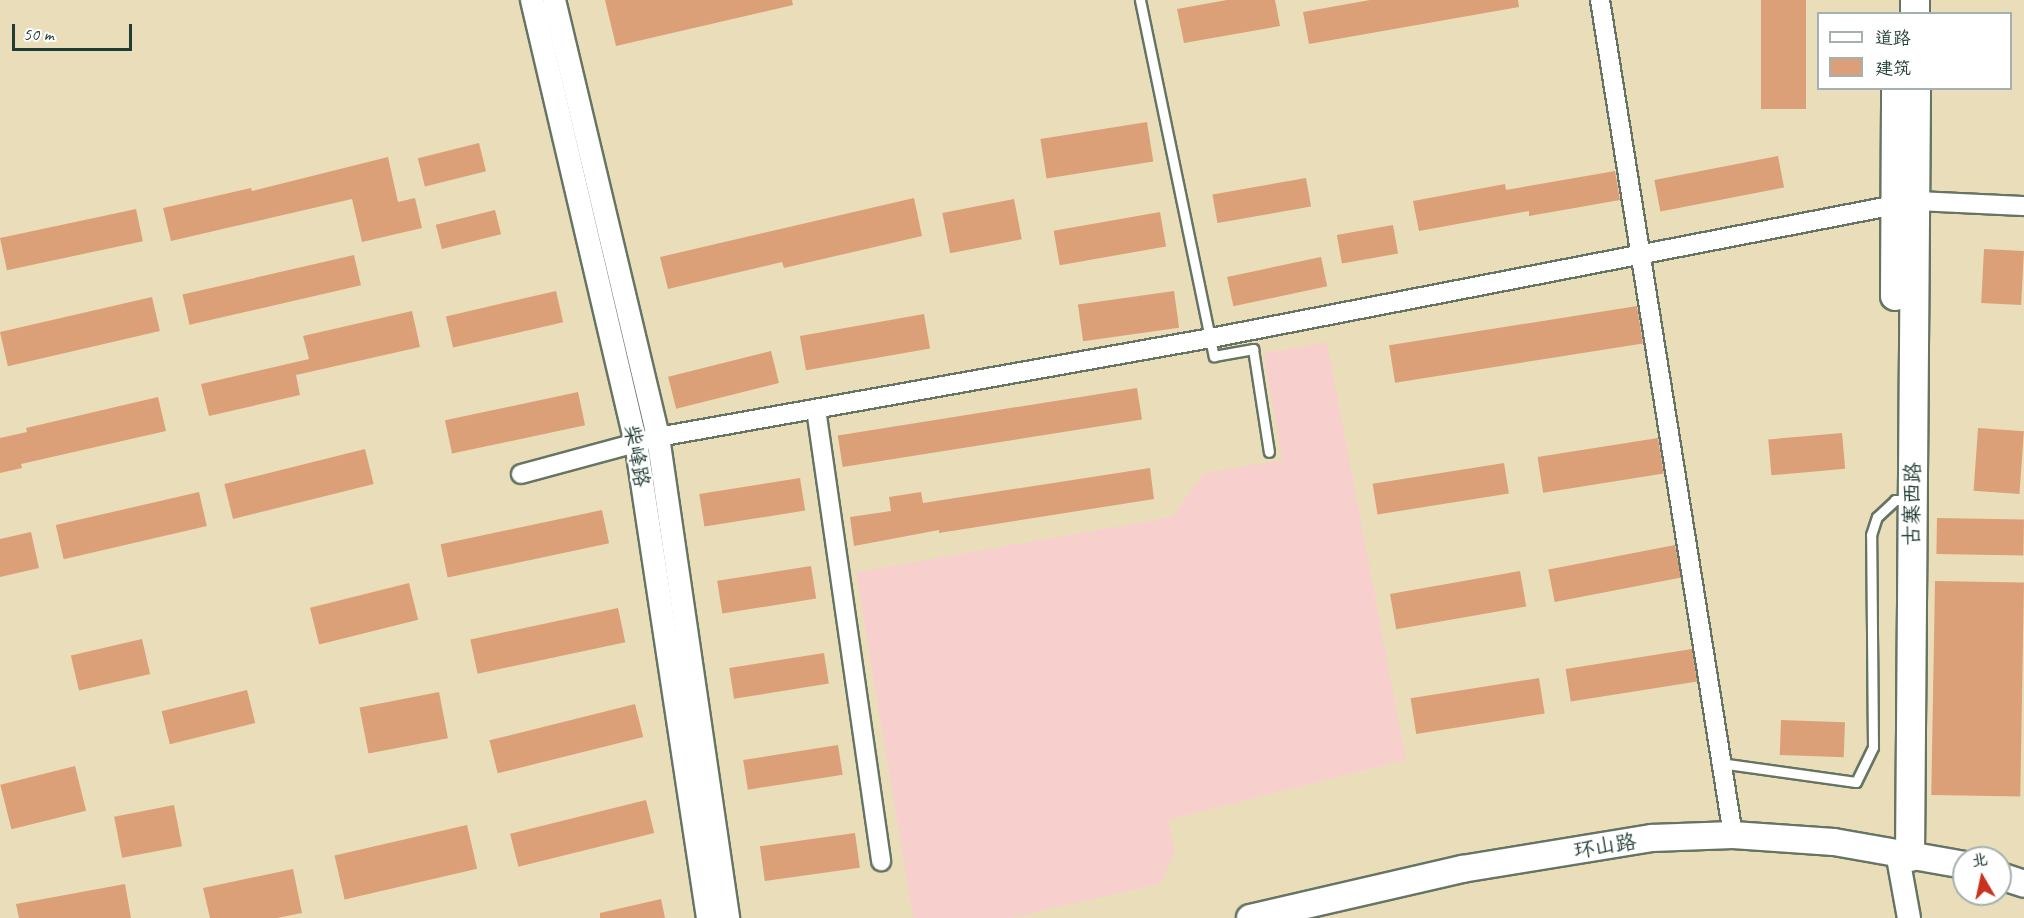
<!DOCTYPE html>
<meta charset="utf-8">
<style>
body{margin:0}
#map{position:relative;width:2024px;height:918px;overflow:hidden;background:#e9deb9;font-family:Caveat,"LXGW WenKai TC",sans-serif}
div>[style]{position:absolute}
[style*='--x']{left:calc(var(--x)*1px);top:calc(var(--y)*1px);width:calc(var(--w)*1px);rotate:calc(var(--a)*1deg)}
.built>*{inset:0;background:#f7d0cd}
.building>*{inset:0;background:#dca078;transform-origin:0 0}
.roads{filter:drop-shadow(2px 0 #667563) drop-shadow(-2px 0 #667563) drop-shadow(0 2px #667563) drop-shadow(0 -2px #667563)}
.service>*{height:9px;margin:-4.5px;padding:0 4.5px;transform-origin:4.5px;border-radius:4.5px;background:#fff}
.minor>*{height:18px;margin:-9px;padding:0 9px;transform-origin:9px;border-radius:9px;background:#fff}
.tertiary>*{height:22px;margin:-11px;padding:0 11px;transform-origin:11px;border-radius:11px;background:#fff}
.secondary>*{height:26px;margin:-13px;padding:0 13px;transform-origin:13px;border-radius:13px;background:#fff}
.primary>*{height:28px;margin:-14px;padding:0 14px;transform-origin:14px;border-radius:14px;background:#fff}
span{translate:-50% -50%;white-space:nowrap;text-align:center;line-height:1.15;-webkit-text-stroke:4.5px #fff;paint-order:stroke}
.street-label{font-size:21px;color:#1f3d34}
.legend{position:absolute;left:1817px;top:12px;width:195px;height:78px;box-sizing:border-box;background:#fff;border:2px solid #a5b1ae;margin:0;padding:8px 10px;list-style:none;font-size:18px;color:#1f3d34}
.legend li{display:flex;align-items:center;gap:12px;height:30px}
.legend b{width:30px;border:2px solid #a5b1ae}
.north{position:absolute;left:1952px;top:846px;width:60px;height:60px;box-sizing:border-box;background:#fff;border:2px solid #a5b1ae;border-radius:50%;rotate:351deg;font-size:16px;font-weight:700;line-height:24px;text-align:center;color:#1f3d34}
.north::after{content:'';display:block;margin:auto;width:21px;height:27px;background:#c8321e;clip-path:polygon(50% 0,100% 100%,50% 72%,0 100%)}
.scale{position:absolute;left:12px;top:24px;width:120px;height:27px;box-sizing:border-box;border:3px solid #1f3d34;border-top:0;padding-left:8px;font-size:18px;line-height:21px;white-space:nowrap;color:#1f3d34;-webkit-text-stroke:4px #fff;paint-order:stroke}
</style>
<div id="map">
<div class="built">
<i style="clip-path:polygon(1327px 342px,1406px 760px,1168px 820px,1175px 852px,1160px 884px,1009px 918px,913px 918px,856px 572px,1172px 517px,1204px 473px,1282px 460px,1264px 353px)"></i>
</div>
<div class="building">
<i style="clip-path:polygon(605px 0,792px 0,793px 5px,616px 46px)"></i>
<i style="clip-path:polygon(1227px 0,1275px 0,1280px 26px,1184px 43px,1177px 9px)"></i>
<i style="clip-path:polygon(1370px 0,1518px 0,1519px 7px,1309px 44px,1303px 12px)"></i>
<i style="left:1761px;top:0;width:45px;height:109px"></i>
<i style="left:1147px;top:122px;width:40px;height:108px;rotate:81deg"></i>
<i style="left:479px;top:143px;width:29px;height:63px;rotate:76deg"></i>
<i style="left:1778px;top:156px;width:32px;height:126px;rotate:79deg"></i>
<i style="clip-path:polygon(388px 157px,398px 202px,415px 198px,422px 228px,362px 242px,352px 199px,171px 241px,163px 208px,251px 188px,252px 191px)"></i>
<i style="clip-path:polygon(1615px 171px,1620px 200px,1529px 216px,1529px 211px,1419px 231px,1413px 201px,1505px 184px,1506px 190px)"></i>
<i style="left:1306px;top:178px;width:29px;height:95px;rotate:80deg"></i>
<i style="clip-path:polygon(914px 198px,922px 236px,784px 268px,782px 262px,668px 289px,660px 257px)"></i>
<i style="left:1014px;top:199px;width:41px;height:73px;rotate:79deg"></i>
<i style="left:136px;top:209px;width:33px;height:139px;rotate:78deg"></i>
<i style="left:495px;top:210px;width:25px;height:61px;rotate:76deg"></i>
<i style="left:1160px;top:212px;width:35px;height:108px;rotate:80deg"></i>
<i style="left:1393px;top:225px;width:29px;height:57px;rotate:80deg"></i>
<i style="left:1984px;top:249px;width:40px;height:54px;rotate:3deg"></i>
<i style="left:354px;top:255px;width:31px;height:176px;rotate:77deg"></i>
<i style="left:1321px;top:257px;width:30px;height:96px;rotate:78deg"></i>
<i style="left:556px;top:291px;width:32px;height:113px;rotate:77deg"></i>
<i style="left:1174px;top:291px;width:37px;height:97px;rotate:82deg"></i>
<i style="left:152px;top:297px;width:35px;height:156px;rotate:77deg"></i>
<i style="left:1637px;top:306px;width:38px;height:251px;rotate:81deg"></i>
<i style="clip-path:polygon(412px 311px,420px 347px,296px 375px,300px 395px,209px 416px,201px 384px,309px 359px,303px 336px)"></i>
<i style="left:924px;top:314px;width:35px;height:126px;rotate:80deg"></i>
<i style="left:771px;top:351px;width:33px;height:106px;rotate:76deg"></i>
<i style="left:1137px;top:388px;width:32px;height:303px;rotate:81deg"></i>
<i style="left:578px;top:392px;width:34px;height:136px;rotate:78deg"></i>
<i style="clip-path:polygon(158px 397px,166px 431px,21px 464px,22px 468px,0 473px,0 438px,27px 432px,26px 428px)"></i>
<i style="left:1978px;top:428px;width:46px;height:63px;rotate:4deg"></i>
<i style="left:1842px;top:433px;width:36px;height:74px;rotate:85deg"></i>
<i style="left:1658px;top:438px;width:36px;height:122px;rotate:81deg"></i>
<i style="left:365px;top:449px;width:36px;height:145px;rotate:76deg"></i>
<i style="left:1504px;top:463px;width:31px;height:133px;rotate:81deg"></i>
<i style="clip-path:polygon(1150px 468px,1154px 499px,939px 533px,939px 530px,854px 546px,850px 517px,891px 511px,889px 497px,921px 492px,923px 503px)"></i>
<i style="left:800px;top:478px;width:33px;height:102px;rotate:81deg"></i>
<i style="left:199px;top:492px;width:35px;height:147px;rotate:77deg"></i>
<i style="left:602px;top:510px;width:34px;height:165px;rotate:78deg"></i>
<i style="left:1937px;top:518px;width:87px;height:36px;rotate:1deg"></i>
<i style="clip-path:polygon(31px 532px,39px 568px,0 577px,0 539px)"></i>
<i style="left:1675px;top:545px;width:33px;height:129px;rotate:79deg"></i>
<i style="left:811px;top:566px;width:33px;height:95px;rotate:81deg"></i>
<i style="left:1520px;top:571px;width:36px;height:132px;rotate:80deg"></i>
<i style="left:1935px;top:581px;width:89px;height:214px;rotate:1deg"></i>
<i style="left:409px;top:583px;width:38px;height:102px;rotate:76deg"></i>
<i style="left:618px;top:608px;width:35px;height:151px;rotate:78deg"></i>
<i style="left:142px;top:639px;width:36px;height:73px;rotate:77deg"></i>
<i style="left:1692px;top:649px;width:33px;height:128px;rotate:81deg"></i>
<i style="left:824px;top:653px;width:31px;height:96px;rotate:81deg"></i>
<i style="left:1539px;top:678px;width:36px;height:130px;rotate:81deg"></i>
<i style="left:247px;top:690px;width:34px;height:88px;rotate:76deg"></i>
<i style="left:439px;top:692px;width:47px;height:81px;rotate:79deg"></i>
<i style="left:635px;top:704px;width:34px;height:150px;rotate:76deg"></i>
<i style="left:1781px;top:720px;width:64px;height:35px;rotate:2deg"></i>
<i style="left:838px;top:745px;width:30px;height:96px;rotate:81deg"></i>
<i style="left:75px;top:766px;width:46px;height:77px;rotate:76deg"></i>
<i style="left:646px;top:800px;width:34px;height:140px;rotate:76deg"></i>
<i style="left:174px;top:805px;width:42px;height:61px;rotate:79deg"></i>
<i style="left:467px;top:825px;width:45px;height:136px;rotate:77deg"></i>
<i style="left:855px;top:833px;width:35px;height:96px;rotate:82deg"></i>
<i style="clip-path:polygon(293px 869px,302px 913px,277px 918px,210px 918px,203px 888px)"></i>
<i style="clip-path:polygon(125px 884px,131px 918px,19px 918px,16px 904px)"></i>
<i style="clip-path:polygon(661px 899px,665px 918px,600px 918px,600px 913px)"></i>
</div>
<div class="roads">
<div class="service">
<i style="--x:1140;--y:0;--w:364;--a:78.3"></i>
<i style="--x:1214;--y:356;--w:40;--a:-10"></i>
<i style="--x:1253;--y:349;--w:104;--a:81.2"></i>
<i style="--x:1720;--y:763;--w:137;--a:8"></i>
<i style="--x:1856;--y:782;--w:39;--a:-64"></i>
<i style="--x:1873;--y:747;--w:212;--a:-90.5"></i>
<i style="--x:1871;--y:535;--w:19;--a:-72"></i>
<i style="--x:1877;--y:517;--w:25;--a:-43"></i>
<i style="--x:1895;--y:500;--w:14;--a:0"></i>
</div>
<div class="minor">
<i style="--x:1600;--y:0;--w:846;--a:80.95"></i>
<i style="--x:816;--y:409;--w:457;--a:81.8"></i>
<i style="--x:521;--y:474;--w:142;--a:-15.1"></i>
<i style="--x:658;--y:437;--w:562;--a:-10.15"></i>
<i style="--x:1211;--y:338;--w:718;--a:-11"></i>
<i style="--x:1916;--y:201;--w:108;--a:2.7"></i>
</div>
<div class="tertiary">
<i style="--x:532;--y:0;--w:454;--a:76.8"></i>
<i style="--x:636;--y:442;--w:481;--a:81.4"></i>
<i style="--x:554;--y:0;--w:449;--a:76.6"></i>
<i style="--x:658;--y:437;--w:486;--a:81.7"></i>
<i style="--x:1897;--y:852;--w:67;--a:79.7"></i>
</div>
<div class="secondary">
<i style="--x:2000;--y:876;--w:25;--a:18"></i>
<i style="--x:1250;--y:918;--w:218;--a:-13"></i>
<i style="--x:1462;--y:869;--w:193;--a:-9.3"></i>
<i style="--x:1652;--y:838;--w:81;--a:-2.1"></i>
<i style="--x:1733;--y:835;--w:101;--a:4"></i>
<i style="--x:1834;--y:842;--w:132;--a:10"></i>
</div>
<div class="primary">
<i style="--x:1915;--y:0;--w:14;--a:90"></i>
<i style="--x:1895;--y:296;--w:208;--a:-89.7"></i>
<i style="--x:1910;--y:857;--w:769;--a:-89.55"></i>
</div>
</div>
<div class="street-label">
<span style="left:637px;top:456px;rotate:80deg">柴峰路</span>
<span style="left:1912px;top:504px;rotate:-89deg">古寨西路</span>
<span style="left:1605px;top:846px;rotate:-9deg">环山路</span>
</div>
<ul class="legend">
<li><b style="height:8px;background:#fff"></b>道路</li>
<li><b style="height:16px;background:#dca078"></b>建筑</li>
</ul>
<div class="north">北</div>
<div class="scale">50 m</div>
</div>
